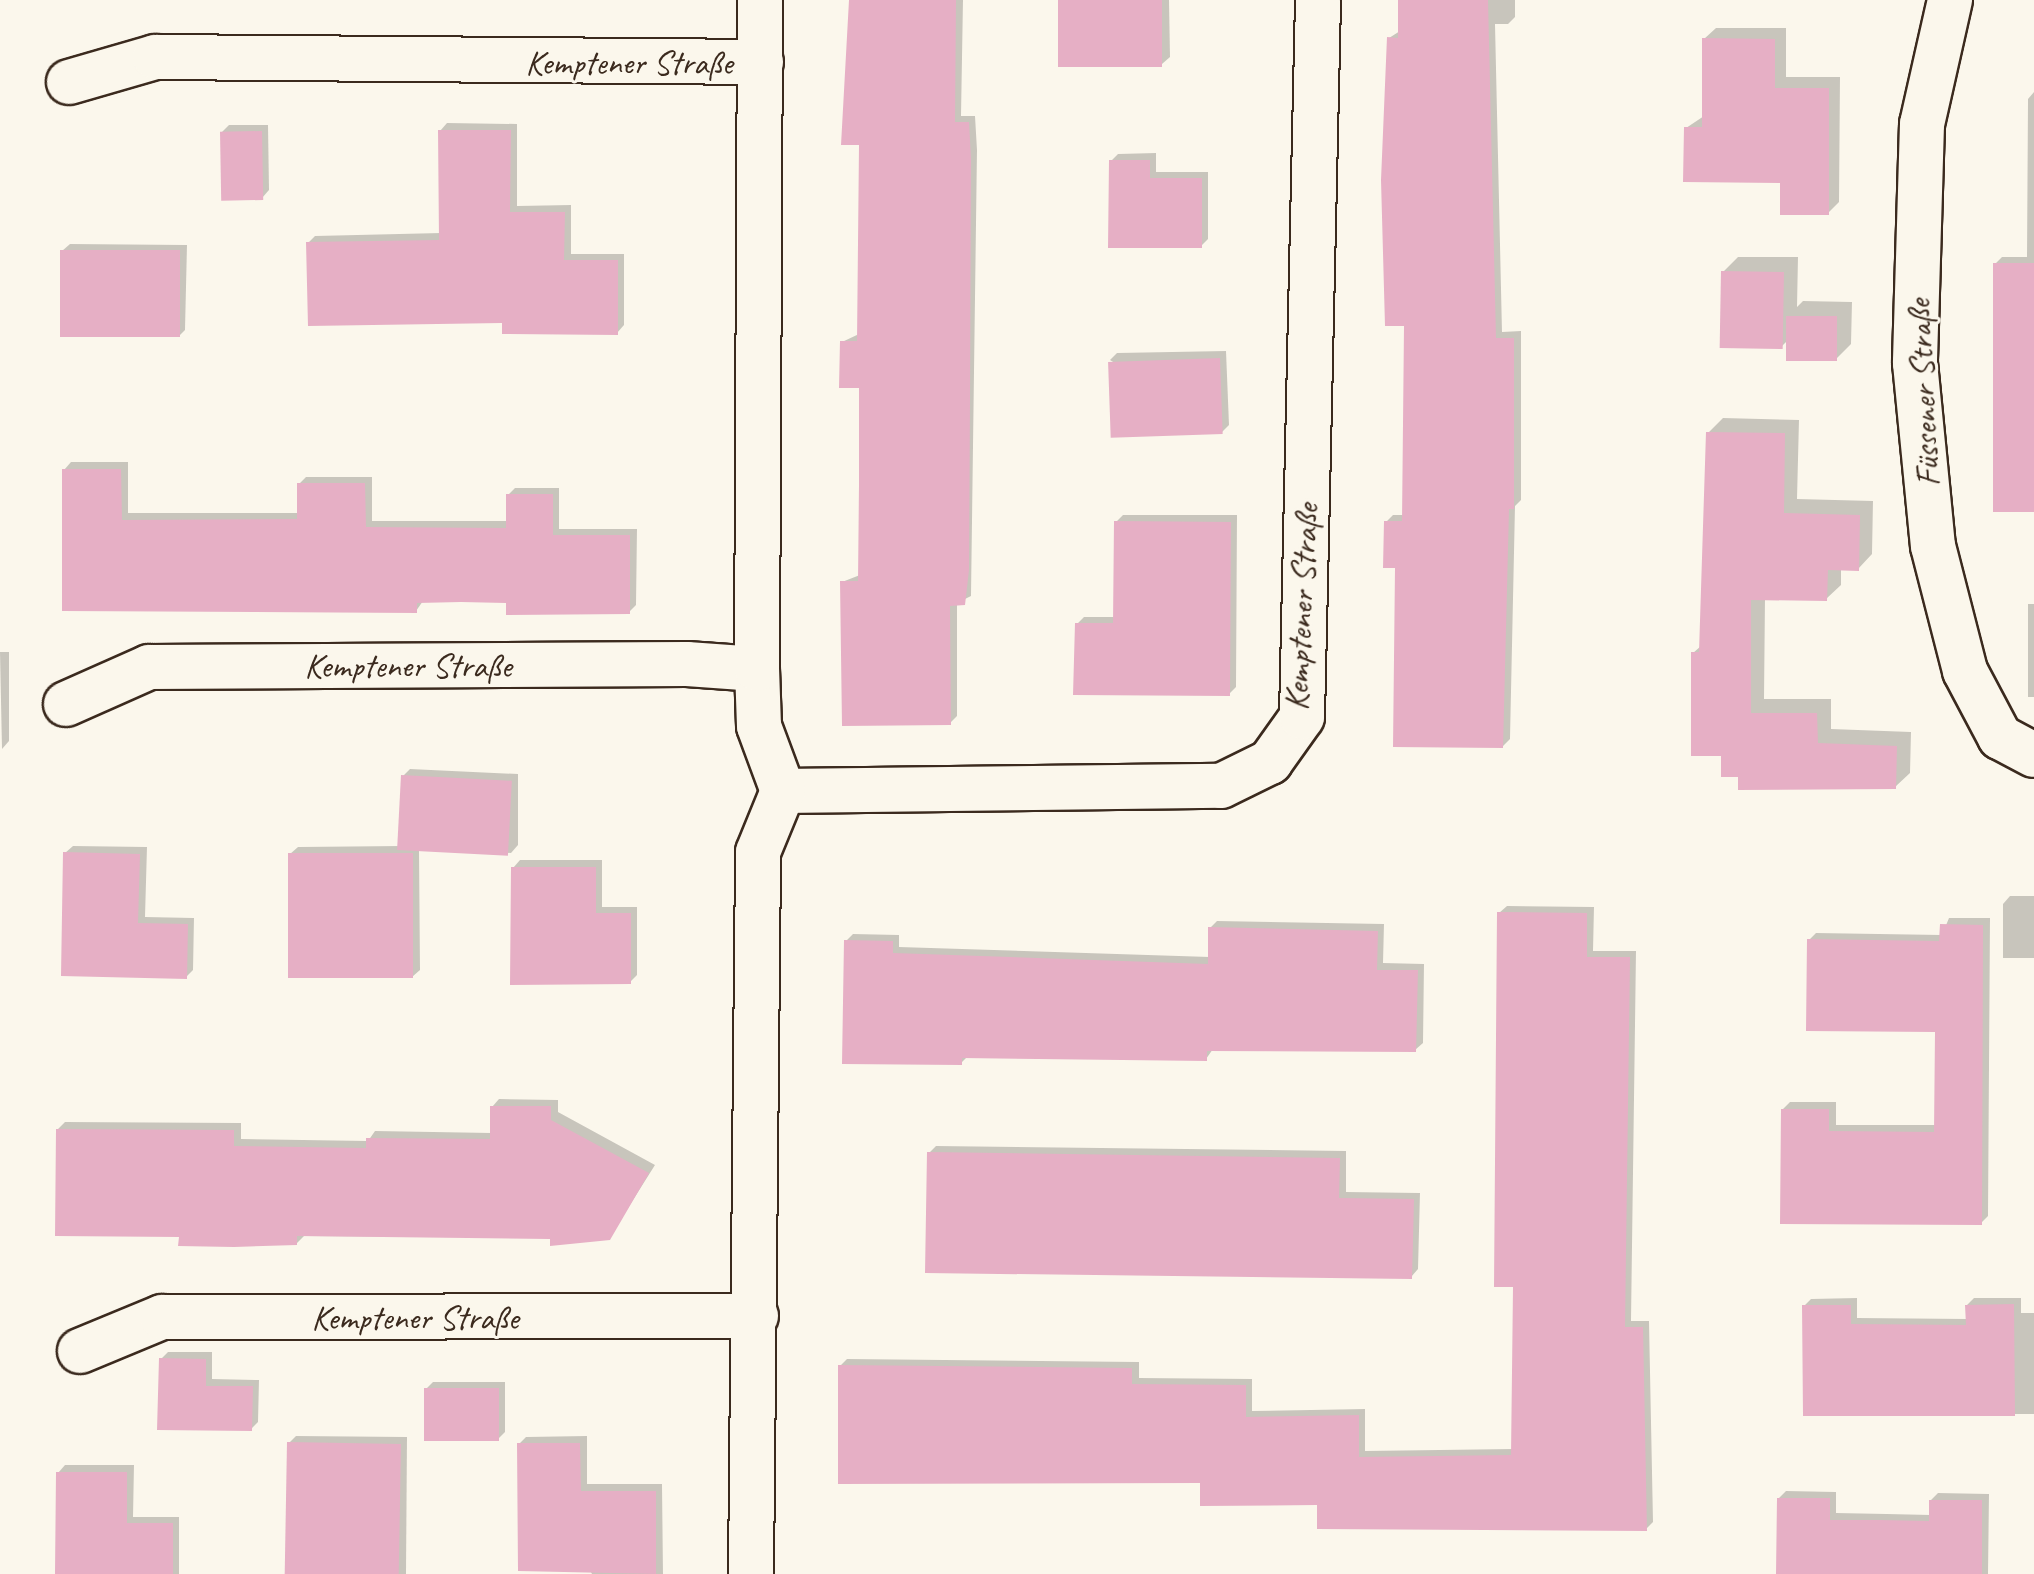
<!DOCTYPE html>
<meta charset="utf-8">
<style>
body{margin:0}
#map{position:relative;width:2034px;height:1574px;overflow:hidden;background:#fbf7ec;font-family:Caveat,sans-serif}
div>[style]{position:absolute}
[style*='--x']{left:calc(var(--x)*1px);top:calc(var(--y)*1px);width:calc(var(--w)*1px);rotate:calc(var(--a)*1deg)}
.shadow>*{inset:0;background:#0003;transform-origin:0 0}
.building>*{inset:0;background:#e6afc5;transform-origin:0 0}
.roads{filter:drop-shadow(2px 0 #3b2a1e) drop-shadow(-2px 0 #3b2a1e) drop-shadow(0 2px #3b2a1e) drop-shadow(0 -2px #3b2a1e)}
.street>*{height:44px;margin:-22px;padding:0 22px;transform-origin:22px;border-radius:22px;background:#fbf7ec}
span{translate:-50% -50%;white-space:nowrap;text-align:center;line-height:1.15;-webkit-text-stroke:6px #fbf7ec;paint-order:stroke}
.street-label{font-size:34px;color:#3b2a1e}
</style>
<div id="map">
<div class="shadow">
<i style="clip-path:polygon(851px 0,963px 0,961px 116px,975px 116px,977px 150px,971px 596px,957px 603px,957px 716px,950px 723px,842px 582px,860px 575px,861px 386px,842px 342px,859px 334px,861px 143px)"></i>
<i style="clip-path:polygon(1060px 0,1169px 0,1170px 57px,1162px 64px)"></i>
<i style="clip-path:polygon(1400px 0,1515px 0,1515px 17px,1508px 24px,1495px 24px,1502px 332px,1521px 331px,1521px 500px,1515px 506px,1510px 739px,1503px 746px,1397px 566px,1386px 522px,1393px 515px,1404px 515px,1406px 324px,1389px 38px,1400px 31px)"></i>
<i style="clip-path:polygon(1716px 28px,1786px 28px,1786px 77px,1840px 77px,1839px 202px,1828px 213px,1782px 181px,1686px 128px,1704px 116px,1704px 39px)"></i>
<i style="clip-path:polygon(2034px 92px,2034px 510px,1995px 264px,2002px 257px,2027px 257px,2028px 99px)"></i>
<i style="clip-path:polygon(447px 123px,517px 124px,517px 206px,571px 205px,571px 254px,624px 254px,624px 325px,617px 333px,504px 321px,308px 243px,315px 236px,441px 233px,440px 131px)"></i>
<i style="clip-path:polygon(229px 125px,268px 125px,269px 190px,262px 198px,222px 132px)"></i>
<i style="clip-path:polygon(1156px 153px,1156px 172px,1208px 172px,1208px 239px,1201px 246px,1111px 161px,1118px 154px)"></i>
<i style="clip-path:polygon(70px 244px,187px 245px,185px 330px,178px 337px,62px 251px)"></i>
<i style="clip-path:polygon(1738px 257px,1798px 257px,1797px 307px,1803px 301px,1852px 302px,1851px 344px,1836px 359px,1787px 341px,1782px 346px,1723px 272px)"></i>
<i style="clip-path:polygon(1226px 351px,1229px 425px,1222px 432px,1110px 360px,1117px 353px)"></i>
<i style="clip-path:polygon(1723px 418px,1799px 420px,1797px 499px,1873px 501px,1872px 554px,1858px 569px,1841px 568px,1841px 585px,1826px 599px,1765px 598px,1764px 699px,1831px 699px,1831px 729px,1911px 732px,1910px 773px,1895px 787px,1740px 775px,1723px 754px,1693px 653px,1701px 646px,1708px 433px)"></i>
<i style="clip-path:polygon(71px 462px,128px 462px,128px 513px,299px 513px,299px 484px,306px 477px,372px 477px,372px 521px,508px 521px,508px 495px,515px 488px,559px 488px,559px 529px,637px 529px,636px 605px,629px 612px,508px 601px,423px 601px,416px 611px,64px 609px,64px 470px)"></i>
<i style="clip-path:polygon(1123px 515px,1237px 515px,1236px 687px,1229px 694px,1077px 624px,1084px 617px,1115px 617px,1116px 522px)"></i>
<i style="left:2034px;top:604px;width:93px;height:6px;rotate:90deg"></i>
<i style="clip-path:polygon(0 652px,9px 652px,9px 741px,2px 749px)"></i>
<i style="clip-path:polygon(410px 769px,518px 774px,518px 845px,511px 853px,419px 849px,420px 970px,412px 977px,290px 854px,298px 847px,402px 846px,403px 776px)"></i>
<i style="clip-path:polygon(73px 846px,147px 847px,145px 917px,194px 918px,193px 970px,186px 977px,65px 853px)"></i>
<i style="clip-path:polygon(520px 860px,602px 860px,602px 907px,637px 907px,637px 975px,630px 982px,513px 868px)"></i>
<i style="clip-path:polygon(2010px 896px,2034px 896px,2034px 958px,2003px 958px,2003px 904px)"></i>
<i style="clip-path:polygon(1507px 906px,1594px 907px,1593px 951px,1636px 951px,1631px 1321px,1649px 1321px,1653px 1522px,1646px 1529px,1319px 1503px,1201px 1481px,840px 1366px,847px 1359px,1139px 1362px,1139px 1378px,1252px 1379px,1252px 1411px,1365px 1409px,1365px 1451px,1513px 1449px,1515px 1285px,1499px 913px)"></i>
<i style="clip-path:polygon(1949px 918px,1990px 918px,1988px 1216px,1981px 1223px,1783px 1109px,1790px 1102px,1836px 1102px,1836px 1125px,1936px 1125px,1937px 1030px,1809px 940px,1816px 933px,1942px 935px)"></i>
<i style="clip-path:polygon(1217px 921px,1384px 924px,1383px 963px,1424px 964px,1423px 1043px,1415px 1050px,1213px 1049px,1206px 1059px,968px 1056px,961px 1063px,846px 941px,853px 934px,899px 935px,899px 947px,1210px 957px,1210px 928px)"></i>
<i style="clip-path:polygon(499px 1099px,558px 1100px,558px 1112px,655px 1165px,609px 1238px,304px 1236px,297px 1243px,181px 1235px,58px 1129px,65px 1122px,241px 1123px,241px 1139px,368px 1141px,375px 1131px,492px 1133px,492px 1107px)"></i>
<i style="clip-path:polygon(936px 1146px,1346px 1151px,1346px 1192px,1420px 1193px,1418px 1269px,1411px 1277px,929px 1153px)"></i>
<i style="clip-path:polygon(1857px 1298px,1857px 1318px,1968px 1319px,1967px 1305px,1974px 1298px,2021px 1298px,2021px 1313px,2034px 1313px,2034px 1414px,1805px 1414px,1804px 1306px,1811px 1299px)"></i>
<i style="clip-path:polygon(168px 1352px,212px 1352px,212px 1379px,259px 1380px,258px 1422px,251px 1429px,161px 1359px)"></i>
<i style="clip-path:polygon(433px 1382px,505px 1382px,505px 1432px,498px 1439px,426px 1389px)"></i>
<i style="clip-path:polygon(296px 1436px,407px 1437px,406px 1574px,288px 1574px,289px 1443px)"></i>
<i style="clip-path:polygon(587px 1436px,587px 1484px,662px 1484px,663px 1574px,592px 1574px,519px 1444px,526px 1437px)"></i>
<i style="clip-path:polygon(65px 1465px,134px 1465px,133px 1517px,179px 1517px,179px 1574px,57px 1574px,58px 1473px)"></i>
<i style="clip-path:polygon(1786px 1491px,1836px 1492px,1836px 1513px,1887px 1514px,1931px 1515px,1931px 1500px,1938px 1493px,1989px 1494px,1988px 1574px,1778px 1574px,1779px 1498px)"></i>
</div>
<div class="building">
<i style="clip-path:polygon(849px 0,956px 0,955px 122px,969px 122px,971px 159px,970px 399px,969px 570px,965px 605px,950px 606px,951px 725px,842px 726px,840px 581px,858px 581px,859px 484px,859px 388px,839px 388px,840px 341px,857px 341px,859px 145px,841px 145px)"></i>
<i style="left:1058px;top:0;width:104px;height:67px"></i>
<i style="clip-path:polygon(1398px 0,1488px 0,1496px 338px,1514px 338px,1514px 509px,1509px 509px,1503px 748px,1393px 747px,1395px 568px,1383px 568px,1384px 521px,1402px 521px,1404px 326px,1385px 326px,1381px 180px,1387px 37px,1398px 38px)"></i>
<i style="clip-path:polygon(1702px 38px,1775px 39px,1775px 88px,1829px 88px,1829px 215px,1780px 215px,1780px 183px,1683px 182px,1684px 127px,1702px 127px)"></i>
<i style="clip-path:polygon(438px 130px,511px 130px,510px 212px,565px 212px,564px 260px,618px 260px,618px 335px,502px 334px,502px 323px,308px 326px,306px 242px,439px 240px)"></i>
<i style="left:262px;top:131px;width:69px;height:42px;rotate:89deg"></i>
<i style="clip-path:polygon(1109px 160px,1150px 160px,1150px 178px,1202px 178px,1202px 248px,1108px 248px)"></i>
<i style="left:60px;top:250px;width:120px;height:87px"></i>
<i style="left:1993px;top:263px;width:41px;height:249px"></i>
<i style="left:1721px;top:271px;width:63px;height:77px;rotate:1deg"></i>
<i style="left:1786px;top:316px;width:51px;height:45px"></i>
<i style="left:1220px;top:358px;width:76px;height:112px;rotate:88deg"></i>
<i style="clip-path:polygon(1706px 432px,1785px 433px,1784px 513px,1860px 515px,1859px 571px,1828px 570px,1827px 601px,1751px 600px,1751px 713px,1817px 713px,1818px 743px,1897px 746px,1896px 789px,1738px 790px,1738px 777px,1721px 777px,1721px 756px,1691px 756px,1691px 652px,1699px 652px)"></i>
<i style="clip-path:polygon(62px 469px,121px 469px,122px 520px,297px 519px,297px 483px,365px 483px,366px 527px,506px 528px,506px 494px,553px 494px,553px 535px,630px 535px,630px 614px,506px 615px,506px 603px,461px 602px,417px 603px,417px 613px,62px 611px)"></i>
<i style="clip-path:polygon(1114px 521px,1231px 522px,1230px 696px,1073px 695px,1075px 623px,1113px 623px)"></i>
<i style="left:401px;top:775px;width:111px;height:75px;rotate:3deg"></i>
<i style="clip-path:polygon(63px 852px,140px 854px,138px 923px,188px 924px,187px 979px,61px 976px)"></i>
<i style="left:288px;top:853px;width:125px;height:125px"></i>
<i style="clip-path:polygon(511px 867px,596px 867px,596px 913px,631px 913px,631px 984px,510px 985px)"></i>
<i style="clip-path:polygon(1497px 912px,1587px 913px,1587px 957px,1630px 957px,1625px 1327px,1643px 1327px,1647px 1531px,1317px 1529px,1317px 1505px,1200px 1506px,1200px 1483px,838px 1484px,838px 1365px,1132px 1368px,1132px 1384px,1246px 1385px,1246px 1417px,1359px 1415px,1359px 1457px,1511px 1455px,1513px 1287px,1494px 1287px)"></i>
<i style="clip-path:polygon(1940px 924px,1983px 925px,1982px 1225px,1780px 1224px,1781px 1109px,1829px 1109px,1829px 1131px,1934px 1132px,1935px 1032px,1806px 1031px,1807px 939px,1939px 941px)"></i>
<i style="clip-path:polygon(1208px 927px,1378px 931px,1377px 970px,1418px 970px,1416px 1052px,1207px 1051px,1207px 1061px,962px 1058px,962px 1065px,842px 1064px,844px 940px,893px 941px,893px 953px,1208px 964px)"></i>
<i style="clip-path:polygon(490px 1106px,551px 1106px,551px 1120px,649px 1173px,610px 1240px,550px 1246px,550px 1239px,297px 1236px,297px 1245px,234px 1247px,178px 1246px,179px 1237px,55px 1236px,56px 1129px,234px 1130px,234px 1146px,366px 1148px,366px 1138px,490px 1139px)"></i>
<i style="clip-path:polygon(927px 1152px,1340px 1158px,1339px 1198px,1414px 1199px,1412px 1279px,925px 1273px)"></i>
<i style="clip-path:polygon(2014px 1304px,2015px 1416px,1803px 1416px,1802px 1305px,1851px 1305px,1851px 1324px,1966px 1325px,1965px 1305px)"></i>
<i style="clip-path:polygon(159px 1358px,206px 1359px,206px 1386px,253px 1386px,252px 1431px,157px 1430px)"></i>
<i style="left:499px;top:1388px;width:53px;height:75px;rotate:90deg"></i>
<i style="left:287px;top:1442px;width:114px;height:132px;rotate:1deg"></i>
<i style="clip-path:polygon(517px 1443px,580px 1443px,581px 1491px,656px 1491px,656px 1574px,518px 1571px)"></i>
<i style="clip-path:polygon(56px 1472px,127px 1472px,127px 1523px,173px 1523px,173px 1574px,55px 1574px)"></i>
<i style="clip-path:polygon(1777px 1498px,1830px 1498px,1830px 1520px,1879px 1520px,1929px 1521px,1929px 1500px,1982px 1500px,1982px 1574px,1776px 1574px)"></i>
</div>
<div class="roads">
<div class="street">
<i style="--x:1950;--y:0;--w:127;--a:102.7"></i>
<i style="--x:1922;--y:124;--w:239;--a:91.7"></i>
<i style="--x:1915;--y:363;--w:184;--a:84.4"></i>
<i style="--x:1933;--y:546;--w:129;--a:75.6"></i>
<i style="--x:1965;--y:671;--w:75;--a:62.1"></i>
<i style="--x:2000;--y:737;--w:38;--a:28"></i>
<i style="--x:69;--y:82;--w:90;--a:-16.2"></i>
<i style="--x:155;--y:57;--w:606;--a:0.47"></i>
<i style="--x:66;--y:704;--w:91;--a:-24"></i>
<i style="--x:149;--y:667;--w:538;--a:-0.32"></i>
<i style="--x:687;--y:664;--w:70;--a:4.1"></i>
<i style="--x:783;--y:791;--w:438;--a:-0.7"></i>
<i style="--x:1221;--y:786;--w:55;--a:-26.1"></i>
<i style="--x:1270;--y:762;--w:55;--a:-54.6"></i>
<i style="--x:1302;--y:717;--w:717;--a:-88.72"></i>
<i style="--x:80;--y:1351;--w:89;--a:-22.5"></i>
<i style="--x:162;--y:1317;--w:594;--a:-0.1"></i>
<i style="--x:751;--y:1574;--w:722;--a:-89.44"></i>
<i style="--x:758;--y:852;--w:66;--a:-67.7"></i>
<i style="--x:783;--y:791;--w:69;--a:-110.3"></i>
<i style="--x:759;--y:726;--w:57;--a:-92"></i>
<i style="--x:757;--y:669;--w:669;--a:-89.74"></i>
</div>
</div>
<div class="street-label">
<span style="left:629px;top:63px">Kemptener Straße</span>
<span style="left:1923px;top:393px;rotate:-93deg">Füssener Straße</span>
<span style="left:1301px;top:607px;rotate:-87deg">Kemptener Straße</span>
<span style="left:408px;top:666px">Kemptener Straße</span>
<span style="left:415px;top:1318px">Kemptener Straße</span>
</div>
</div>
